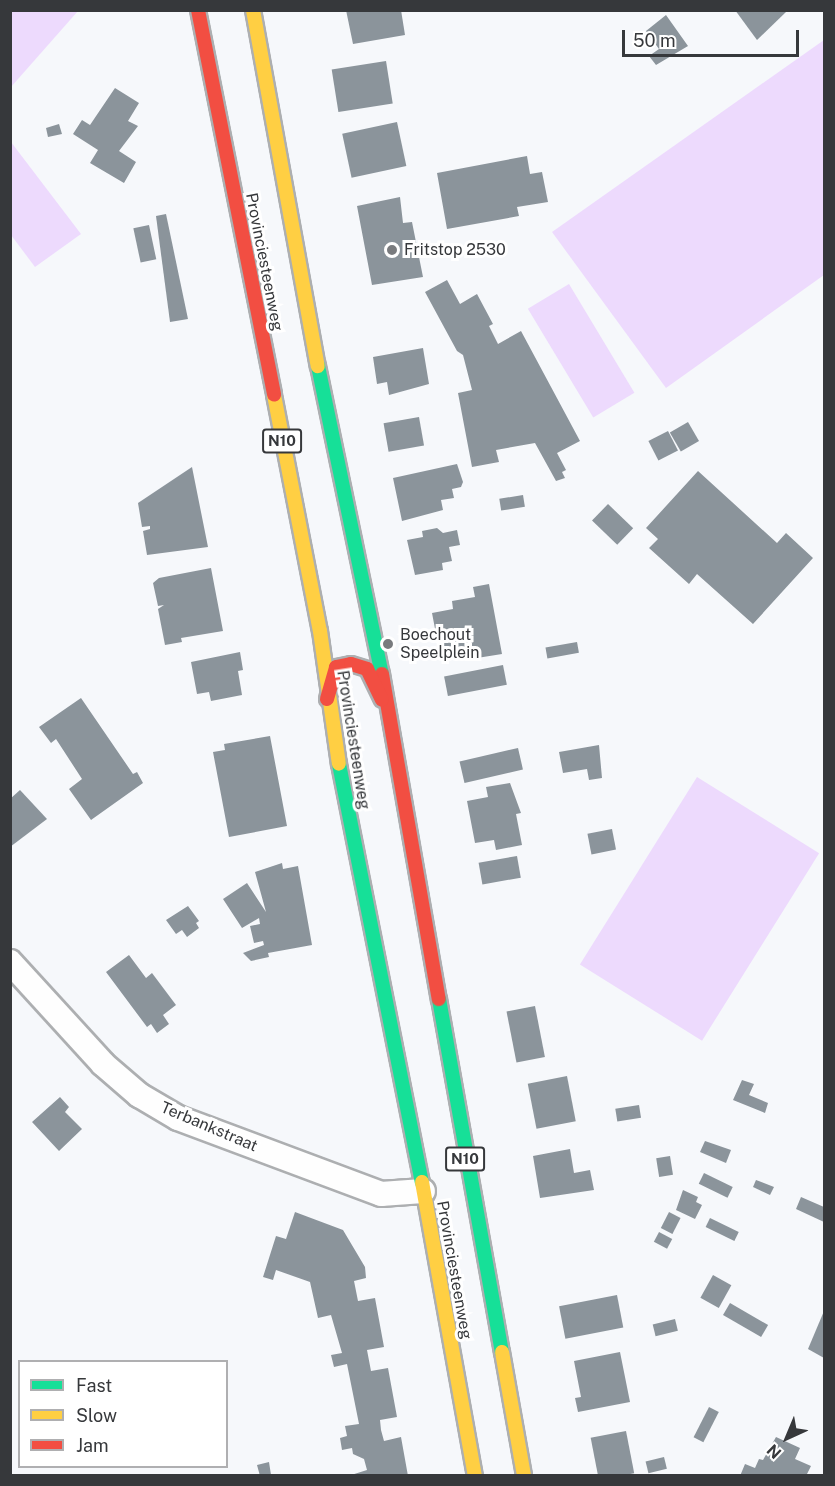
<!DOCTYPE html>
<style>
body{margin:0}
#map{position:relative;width:835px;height:1486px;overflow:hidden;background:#f6f8fb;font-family:"Public Sans",sans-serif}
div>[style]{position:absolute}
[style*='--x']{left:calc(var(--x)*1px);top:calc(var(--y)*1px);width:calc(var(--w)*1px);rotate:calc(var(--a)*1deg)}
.green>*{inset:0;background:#eddafd;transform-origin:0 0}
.building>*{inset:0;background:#8b949b;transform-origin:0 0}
.roads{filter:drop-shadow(2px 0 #adafb1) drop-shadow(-2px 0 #adafb1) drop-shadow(0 2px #adafb1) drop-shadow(0 -2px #adafb1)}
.street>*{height:24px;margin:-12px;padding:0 12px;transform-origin:12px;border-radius:12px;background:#fefefe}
.fast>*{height:14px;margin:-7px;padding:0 7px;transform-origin:7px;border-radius:7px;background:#16e098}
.slow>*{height:14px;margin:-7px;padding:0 7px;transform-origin:7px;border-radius:7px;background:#ffcf43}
.jam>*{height:14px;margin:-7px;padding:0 7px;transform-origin:7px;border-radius:7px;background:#f24e42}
.dots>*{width:16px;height:16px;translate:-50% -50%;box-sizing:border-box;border:3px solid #fff;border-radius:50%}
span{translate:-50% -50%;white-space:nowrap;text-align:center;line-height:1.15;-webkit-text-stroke:6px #fff;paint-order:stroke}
.shield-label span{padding:2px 4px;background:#fff;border:2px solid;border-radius:4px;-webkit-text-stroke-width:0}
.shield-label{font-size:15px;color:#36383b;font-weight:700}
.poi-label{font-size:16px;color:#36383b}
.left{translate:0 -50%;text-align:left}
.street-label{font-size:16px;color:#36383b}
.frame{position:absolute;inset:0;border:12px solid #36383b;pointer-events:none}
.legend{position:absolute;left:18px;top:1360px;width:210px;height:108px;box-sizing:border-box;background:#fff;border:2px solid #afafb1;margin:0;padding:8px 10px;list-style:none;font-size:18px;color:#36383b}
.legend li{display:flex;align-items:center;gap:12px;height:30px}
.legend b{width:30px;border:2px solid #afafb1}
.north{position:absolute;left:757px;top:1408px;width:60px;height:60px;-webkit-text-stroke:4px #fff;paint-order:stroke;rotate:224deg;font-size:16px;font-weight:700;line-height:24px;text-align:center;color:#36383b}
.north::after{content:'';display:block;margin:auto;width:21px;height:27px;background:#36383b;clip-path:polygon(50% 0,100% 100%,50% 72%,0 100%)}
.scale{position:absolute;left:622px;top:30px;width:177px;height:27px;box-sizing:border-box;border:3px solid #36383b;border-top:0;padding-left:8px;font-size:18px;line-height:21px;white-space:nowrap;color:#36383b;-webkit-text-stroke:4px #fff;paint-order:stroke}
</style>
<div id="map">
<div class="green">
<i style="clip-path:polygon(11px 10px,78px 11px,11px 87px,10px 11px)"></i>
<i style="clip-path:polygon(824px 40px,824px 275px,666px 388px,552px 232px)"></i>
<i style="clip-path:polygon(11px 142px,81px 234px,35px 267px,11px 235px)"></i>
<i style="left:569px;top:284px;width:127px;height:48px;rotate:59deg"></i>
<i style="left:697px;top:777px;width:144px;height:221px;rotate:32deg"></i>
</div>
<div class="building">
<i style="clip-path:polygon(346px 10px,401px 10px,405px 35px,353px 44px)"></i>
<i style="clip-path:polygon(735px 10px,784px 10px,786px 12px,757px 40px)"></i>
<i style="clip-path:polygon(666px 15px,688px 46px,656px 65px,649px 56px,659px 49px,646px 31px)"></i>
<i style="left:386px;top:61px;width:43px;height:55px;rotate:81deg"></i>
<i style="clip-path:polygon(115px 88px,139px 103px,128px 121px,138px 126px,119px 151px,136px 162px,124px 183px,90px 163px,98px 150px,73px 134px,82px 120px,90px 125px)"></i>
<i style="left:397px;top:122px;width:45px;height:56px;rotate:78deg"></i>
<i style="clip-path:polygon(59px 124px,62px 134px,48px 137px,46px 128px)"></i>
<i style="clip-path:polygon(527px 156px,530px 174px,542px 172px,548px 202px,517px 207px,519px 216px,447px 229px,437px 173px)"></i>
<i style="clip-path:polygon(400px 197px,403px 223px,412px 222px,423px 277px,372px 285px,357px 206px)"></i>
<i style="clip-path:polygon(166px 214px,188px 319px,170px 322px,156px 216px)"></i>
<i style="left:149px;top:225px;width:35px;height:16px;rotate:78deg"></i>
<i style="clip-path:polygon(447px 280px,460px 304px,477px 294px,493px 324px,489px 326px,498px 344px,521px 331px,580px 441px,557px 453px,566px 470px,562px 472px,565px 478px,556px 481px,535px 443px,496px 450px,499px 462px,472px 467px,458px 393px,472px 390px,463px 355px,457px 351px,425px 292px)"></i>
<i style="clip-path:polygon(423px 348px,429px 384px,389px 395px,387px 382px,377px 384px,373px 357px)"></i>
<i style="left:419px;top:417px;width:29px;height:36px;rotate:80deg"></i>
<i style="left:688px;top:422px;width:22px;height:21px;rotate:60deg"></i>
<i style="left:668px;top:431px;width:22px;height:22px;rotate:63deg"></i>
<i style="clip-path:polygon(457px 464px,463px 482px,461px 487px,452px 489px,454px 498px,441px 500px,443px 510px,402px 521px,393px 478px)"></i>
<i style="clip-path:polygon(192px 467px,208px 547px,147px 555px,143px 531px,150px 529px,150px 526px,142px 527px,138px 503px)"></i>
<i style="clip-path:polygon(698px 471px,777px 543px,786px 533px,813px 558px,753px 624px,697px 574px,689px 584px,649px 548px,658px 539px,646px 528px)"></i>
<i style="left:523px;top:495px;width:12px;height:24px;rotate:81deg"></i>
<i style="left:608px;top:504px;width:35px;height:23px;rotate:44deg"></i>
<i style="clip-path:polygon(437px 528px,443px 533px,457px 530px,460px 545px,449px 547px,452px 561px,442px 563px,443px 570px,415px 575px,407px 540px,423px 537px,422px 531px)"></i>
<i style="clip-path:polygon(211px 568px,223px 631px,181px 638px,182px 642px,165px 645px,158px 609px,164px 605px,158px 606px,153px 583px,159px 578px)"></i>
<i style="clip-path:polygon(489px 584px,502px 654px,477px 658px,475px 649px,440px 655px,432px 613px,453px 609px,452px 601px,475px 597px,473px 587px)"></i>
<i style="left:577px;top:642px;width:11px;height:32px;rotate:80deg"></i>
<i style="clip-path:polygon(240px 652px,243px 670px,238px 671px,242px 695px,211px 701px,209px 692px,197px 694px,191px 662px)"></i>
<i style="left:503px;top:665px;width:20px;height:60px;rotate:79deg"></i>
<i style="clip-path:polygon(81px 698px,133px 774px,137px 772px,143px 783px,91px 820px,69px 789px,82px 779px,56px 739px,51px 743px,39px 727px)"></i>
<i style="clip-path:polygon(270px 736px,287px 826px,229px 837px,213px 752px,225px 750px,224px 744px)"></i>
<i style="clip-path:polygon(599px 745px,602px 778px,589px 780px,587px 769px,563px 773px,559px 752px)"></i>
<i style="left:518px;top:748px;width:22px;height:60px;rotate:77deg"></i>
<i style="clip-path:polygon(510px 783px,521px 813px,516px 814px,522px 845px,496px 850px,494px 840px,475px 843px,467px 801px,488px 797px,486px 787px)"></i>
<i style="clip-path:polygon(20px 790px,47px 819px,10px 847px,10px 799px)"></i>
<i style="left:612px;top:829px;width:21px;height:25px;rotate:79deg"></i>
<i style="left:517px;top:856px;width:22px;height:39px;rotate:80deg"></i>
<i style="clip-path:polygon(282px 863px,283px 869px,298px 866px,312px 945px,268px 953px,269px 957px,251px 961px,243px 953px,264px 945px,263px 941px,254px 943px,250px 926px,260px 924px,259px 918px,242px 928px,223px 899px,247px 883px,266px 912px,255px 872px)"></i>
<i style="clip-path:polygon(188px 906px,199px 921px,196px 923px,199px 928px,187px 937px,182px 930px,176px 934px,166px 920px)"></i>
<i style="clip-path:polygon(129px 955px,146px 978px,152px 973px,176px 1005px,163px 1015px,169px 1024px,157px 1033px,151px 1024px,147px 1027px,106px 972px)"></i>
<i style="left:535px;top:1006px;width:52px;height:29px;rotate:79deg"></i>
<i style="left:567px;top:1076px;width:46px;height:40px;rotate:79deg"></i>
<i style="clip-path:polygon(742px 1080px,754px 1084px,749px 1095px,768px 1103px,765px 1113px,733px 1100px)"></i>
<i style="clip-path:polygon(60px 1097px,69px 1107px,65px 1112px,82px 1129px,59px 1151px,32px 1122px)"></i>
<i style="left:639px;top:1105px;width:13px;height:24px;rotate:81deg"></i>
<i style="clip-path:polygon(705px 1141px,731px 1150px,726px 1163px,700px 1152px)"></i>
<i style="clip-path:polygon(570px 1149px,574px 1173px,590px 1170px,594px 1190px,540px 1198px,533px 1156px)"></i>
<i style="left:670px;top:1156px;width:19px;height:14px;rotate:81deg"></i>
<i style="left:704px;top:1173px;width:32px;height:12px;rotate:26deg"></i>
<i style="clip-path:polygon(756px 1180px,774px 1187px,770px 1195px,753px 1187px)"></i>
<i style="clip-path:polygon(683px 1190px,698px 1197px,696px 1202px,702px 1205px,695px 1219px,676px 1210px)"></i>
<i style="clip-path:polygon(801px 1197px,824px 1207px,824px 1222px,796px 1209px)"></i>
<i style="clip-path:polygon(295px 1212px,343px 1230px,365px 1267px,366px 1278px,354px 1281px,358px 1301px,375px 1298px,384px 1347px,367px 1350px,371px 1371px,388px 1368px,397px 1417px,380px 1420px,381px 1430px,384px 1441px,401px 1437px,408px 1476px,348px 1476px,367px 1470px,364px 1459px,353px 1454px,352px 1448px,342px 1450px,340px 1438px,347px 1436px,345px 1426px,359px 1424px,347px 1364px,334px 1367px,331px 1355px,342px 1353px,331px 1315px,318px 1318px,310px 1282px,276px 1270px,273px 1280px,263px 1277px,276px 1236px,286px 1239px)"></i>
<i style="left:669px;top:1212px;width:13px;height:18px;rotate:27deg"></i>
<i style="left:710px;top:1218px;width:32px;height:10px;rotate:26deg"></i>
<i style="left:659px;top:1232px;width:15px;height:11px;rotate:28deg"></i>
<i style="left:713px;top:1275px;width:21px;height:26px;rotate:29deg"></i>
<i style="left:617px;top:1295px;width:33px;height:59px;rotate:79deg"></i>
<i style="left:730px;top:1303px;width:44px;height:14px;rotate:30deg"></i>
<i style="clip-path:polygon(824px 1311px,824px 1358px,808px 1349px)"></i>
<i style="left:675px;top:1319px;width:12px;height:23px;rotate:76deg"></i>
<i style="clip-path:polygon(620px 1352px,630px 1402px,578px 1412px,575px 1398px,581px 1397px,574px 1361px)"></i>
<i style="left:709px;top:1407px;width:11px;height:34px;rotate:27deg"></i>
<i style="left:626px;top:1431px;width:43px;height:36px;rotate:79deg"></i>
<i style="clip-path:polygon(776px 1437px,800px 1448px,795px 1459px,811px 1466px,806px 1476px,740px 1476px,745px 1464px,755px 1468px,759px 1459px,763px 1460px)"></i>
<i style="left:664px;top:1457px;width:12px;height:19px;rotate:76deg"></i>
<i style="clip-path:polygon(269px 1462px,271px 1475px,260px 1476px,257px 1465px)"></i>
</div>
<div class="roads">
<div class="street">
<i style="--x:10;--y:962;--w:138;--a:47.6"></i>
<i style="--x:103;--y:1064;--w:48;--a:40.7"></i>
<i style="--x:139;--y:1095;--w:45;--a:30.5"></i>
<i style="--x:178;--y:1118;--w:217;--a:20.5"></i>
<i style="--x:381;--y:1194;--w:42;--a:-4.1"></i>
</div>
<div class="fast">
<i style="--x:318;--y:366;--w:315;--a:78.3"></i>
<i style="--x:339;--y:764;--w:426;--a:78.8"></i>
<i style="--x:439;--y:999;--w:359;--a:79.9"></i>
</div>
<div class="slow">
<i style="--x:253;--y:10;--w:362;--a:79.7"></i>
<i style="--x:274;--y:395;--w:240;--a:79"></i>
<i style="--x:320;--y:631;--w:134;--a:81.9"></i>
<i style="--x:422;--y:1182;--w:299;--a:79.8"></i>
<i style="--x:502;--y:1352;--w:126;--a:79.9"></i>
</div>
<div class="jam">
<i style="--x:198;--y:10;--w:392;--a:78.8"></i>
<i style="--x:382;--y:674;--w:330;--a:80.1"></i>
<i style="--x:327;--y:699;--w:33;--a:-74"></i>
<i style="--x:336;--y:667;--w:15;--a:-11"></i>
<i style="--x:351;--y:664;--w:17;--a:17"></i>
<i style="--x:367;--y:669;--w:34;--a:64"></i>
</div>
</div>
<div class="dots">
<i style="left:392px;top:250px;background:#797b7e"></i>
<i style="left:388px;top:644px;background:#797b7e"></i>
</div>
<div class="shield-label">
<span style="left:282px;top:441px">N10</span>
<span style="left:465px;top:1159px">N10</span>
</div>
<div class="poi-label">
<span class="left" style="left:404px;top:250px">Fritstop 2530</span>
<span class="left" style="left:400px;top:644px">Boechout<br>Speelplein</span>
</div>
<div class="street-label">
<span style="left:264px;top:262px;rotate:79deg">Provinciesteenweg</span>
<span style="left:353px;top:740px;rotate:81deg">Provinciesteenweg</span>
<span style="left:209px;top:1127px;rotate:23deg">Terbankstraat</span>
<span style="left:454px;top:1270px;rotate:80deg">Provinciesteenweg</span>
</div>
<div class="frame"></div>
<ul class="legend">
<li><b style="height:8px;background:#16e098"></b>Fast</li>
<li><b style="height:8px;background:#ffcf43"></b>Slow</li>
<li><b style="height:8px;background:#f24e42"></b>Jam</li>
</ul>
<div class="north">N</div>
<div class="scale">50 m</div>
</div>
